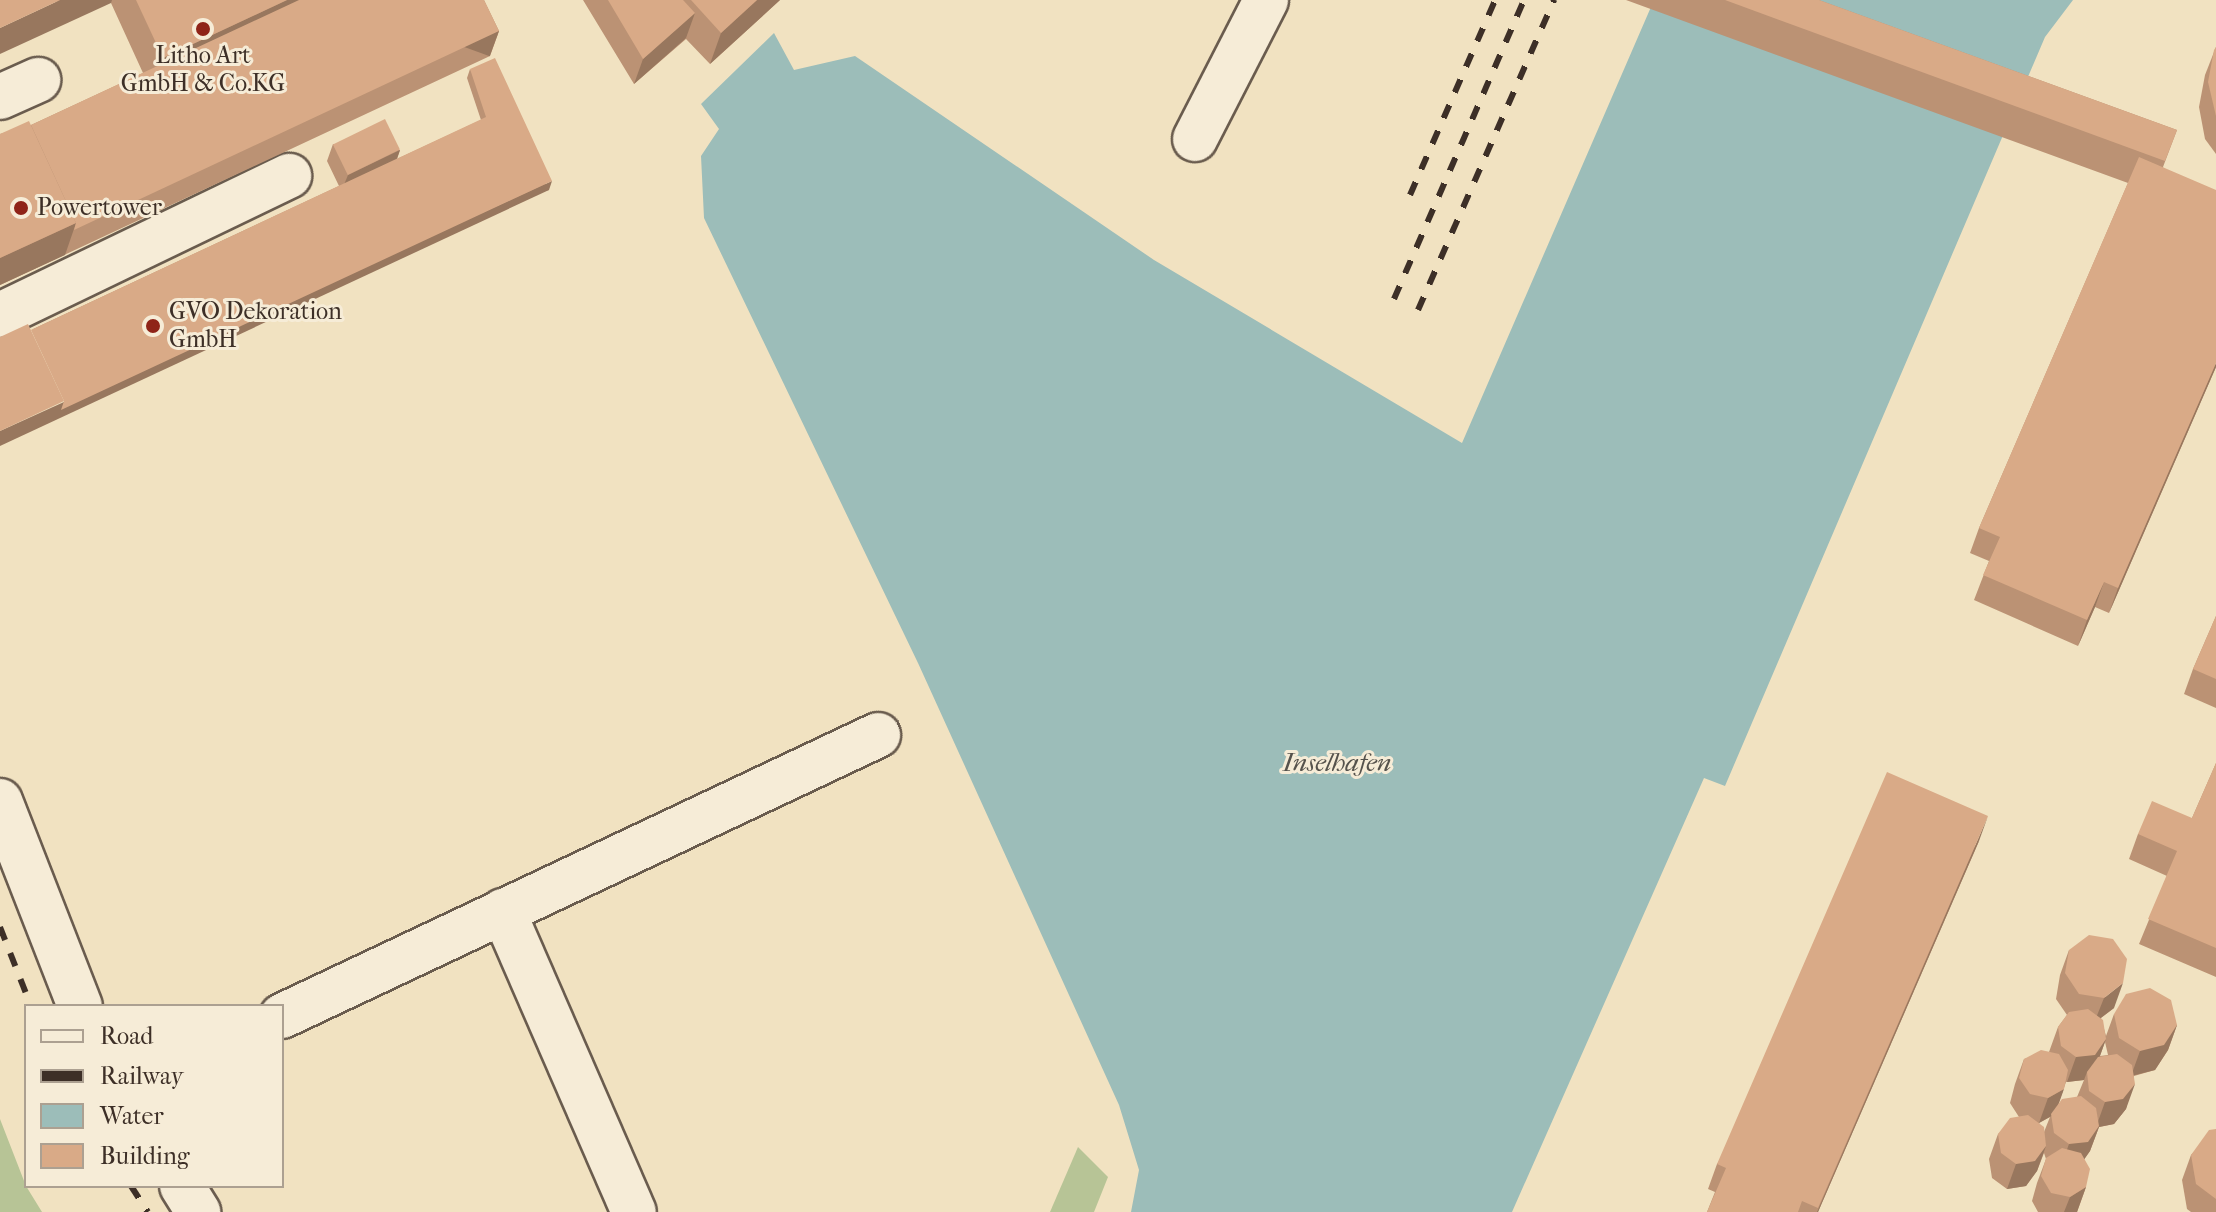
<!DOCTYPE html>
<style>
body{margin:0}
#map{position:relative;width:2216px;height:1212px;overflow:hidden;background:#f1e2c1;font-family:"IM FELL French Canon",serif}
div>[style]{position:absolute}
[style*='--x']{left:calc(var(--x)*1px);top:calc(var(--y)*1px);width:calc(var(--w)*1px);rotate:calc(var(--a)*1deg)}
.green>*{inset:0;background:#b7c496}
.water>*{inset:0;background:#9cbdb9}
.roads{filter:drop-shadow(2px 0 #6a5c4e) drop-shadow(-2px 0 #6a5c4e) drop-shadow(0 2px #6a5c4e) drop-shadow(0 -2px #6a5c4e)}
.minor>*{height:44px;margin:-22px;padding:0 22px;transform-origin:22px;border-radius:22px;background:#f6ecd7}
.rail>*{height:6px;margin-top:-3px;transform-origin:0;background:repeating-linear-gradient(90deg,#3d2f27 0 14px,transparent 0 28px)}
.wall>*{inset:0;background:#bb9274}
.shaded-wall>*{inset:0;background:#98775e;transform-origin:0 0}
.building>*{inset:0;background:#d9aa87;transform-origin:0 0}
.dots>*{width:22px;height:22px;translate:-50% -50%;box-sizing:border-box;border:4px solid #f6ecd7;border-radius:50%}
span{translate:-50% -50%;white-space:nowrap;text-align:center;line-height:1.15;-webkit-text-stroke:6px #f6ecd7;paint-order:stroke}
.poi-label{font-size:24px;color:#3d2f27}
.left{translate:0 -50%;text-align:left}
.water-label{font-size:26px;color:#55524c;font-style:italic}
.legend{position:absolute;left:24px;top:1004px;width:260px;height:184px;box-sizing:border-box;background:#f6ecd7;border:2px solid #aca091;margin:0;padding:10px 14px;list-style:none;font-size:24px;color:#3d2f27}
.legend li{display:flex;align-items:center;gap:16px;height:40px}
.legend b{width:40px;border:2px solid #aca091}
</style>
<div id="map">
<div class="green">
<i style="clip-path:polygon(0 1119px,26px 1186px,42px 1212px,0 1212px)"></i>
<i style="clip-path:polygon(1078px 1147px,1108px 1177px,1094px 1212px,1050px 1212px)"></i>
</div>
<div class="water">
<i style="clip-path:polygon(1654px 0,2073px 0,2045px 37px,1725px 786px,1704px 778px,1512px 1212px,1131px 1212px,1139px 1170px,1119px 1105px,918px 663px,704px 218px,701px 156px,719px 129px,701px 104px,774px 33px,794px 70px,855px 56px,1154px 260px,1462px 443px)"></i>
</div>
<div class="roads">
<div class="minor">
<i style="--x:0;--y:97;--w:42;--a:-24.1"></i>
<i style="--x:1195;--y:139;--w:156;--a:-62.9"></i>
<i style="--x:0;--y:315;--w:321;--a:-25.7"></i>
<i style="--x:0;--y:801;--w:220;--a:68.7"></i>
<i style="--x:503;--y:911;--w:328;--a:66.5"></i>
<i style="--x:282;--y:1016;--w:659;--a:-25.24"></i>
<i style="--x:182;--y:1186;--w:31;--a:58"></i>
</div>
</div>
<div class="rail">
<i style="--x:1410;--y:195;--w:213;--a:-66.4"></i>
<i style="--x:1394;--y:299;--w:326;--a:-66.5"></i>
<i style="--x:1418;--y:310;--w:339;--a:-66.3"></i>
<i style="--x:0;--y:927;--w:85;--a:68.6"></i>
<i style="--x:131;--y:1186;--w:31;--a:57"></i>
</div>
<div class="wall">
<i style="clip-path:polygon(0 0,484px 0,499px 31px,490px 56px,0 285px,0 134px,31px 125px,143px 73px,111px 3px)"></i>
<i style="clip-path:polygon(583px 0,780px 0,710px 64px,686px 39px,634px 84px)"></i>
<i style="clip-path:polygon(1626px 0,1819px 0,2177px 130px,2163px 167px,2216px 367px,2109px 613px,2095px 607px,2078px 646px,1974px 600px,1989px 561px,1970px 553px,1979px 528px,2128px 183px)"></i>
<i style="clip-path:polygon(2216px 47px,2216px 154px,2205px 139px,2199px 107px,2205px 75px)"></i>
<i style="clip-path:polygon(470px 69px,549px 190px,31px 330px,339px 186px,327px 161px,333px 144px,400px 150px,397px 159px,481px 120px,467px 78px)"></i>
<i style="clip-path:polygon(2216px 616px,2216px 708px,2184px 694px,2193px 669px)"></i>
<i style="clip-path:polygon(2216px 763px,2216px 977px,2139px 944px,2167px 876px,2129px 859px,2138px 834px,2192px 818px)"></i>
<i style="clip-path:polygon(1979px 841px,1818px 1212px,1707px 1212px,1715px 1192px,1708px 1189px,1717px 1164px)"></i>
<i style="clip-path:polygon(evenodd,2069px 950px,2114px 1008px,2101px 1018px,2106px 1036px,2114px 1014px,2177px 1025px,2168px 1050px,2155px 1070px,2134px 1076px,2126px 1109px,2114px 1124px,2099px 1127px,2090px 1151px,2084px 1159px,2086px 1187px,2077px 1212px,2038px 1212px,2032px 1201px,2037px 1183px,2046px 1159px,2044px 1153px,2037px 1171px,2026px 1186px,2007px 1189px,1992px 1178px,1989px 1159px,1998px 1134px,2019px 1117px,2010px 1103px,2015px 1084px,2024px 1059px,2049px 1052px,2058px 1027px,2067px 1015px,2056px 999px,2060px 975px,2069px 950px,2105px 1042px,2108px 1055px,2100px 1056px,2105px 1042px,2069px 950px,2084px 1080px,2077px 1097px,2058px 1105px,2066px 1082px,2084px 1080px,2069px 950px,2050px 1117px,2044px 1132px,2039px 1123px,2050px 1117px)"></i>
<i style="clip-path:polygon(2216px 1129px,2216px 1212px,2191px 1212px,2187px 1209px,2182px 1180px,2191px 1155px)"></i>
</div>
<div class="shaded-wall">
<i style="clip-path:polygon(60px 0,112px 0,111px 3px,0 54px,0 28px)"></i>
<i style="clip-path:polygon(287px 0,343px 0,151px 90px,163px 58px)"></i>
<i style="clip-path:polygon(757px 0,780px 0,710px 64px,721px 33px)"></i>
<i style="clip-path:polygon(695px 13px,686px 38px,634px 84px,643px 59px)"></i>
<i style="left:499px;top:31px;width:27px;height:469px;rotate:110deg"></i>
<i style="clip-path:polygon(400px 150px,394px 167px,341px 192px,348px 175px)"></i>
<i style="clip-path:polygon(552px 181px,549px 190px,0 446px,0 431px)"></i>
<i style="clip-path:polygon(76px 223px,65px 255px,0 285px,0 258px)"></i>
<i style="clip-path:polygon(2216px 363px,2216px 367px,2109px 613px,2118px 588px)"></i>
<i style="clip-path:polygon(2104px 582px,2095px 607px,2078px 646px,2087px 620px)"></i>
<i style="clip-path:polygon(1988px 816px,1979px 841px,1818px 1212px,1817px 1212px)"></i>
<i style="clip-path:polygon(2123px 983px,2114px 1008px,2094px 1023px,2104px 998px)"></i>
<i style="clip-path:polygon(2177px 1025px,2168px 1050px,2155px 1070px,2131px 1076px,2140px 1051px)"></i>
<i style="clip-path:polygon(2106px 1039px,2097px 1064px,2087px 1072px,2084px 1080px,2067px 1082px,2076px 1057px)"></i>
<i style="clip-path:polygon(2135px 1084px,2126px 1109px,2114px 1124px,2099px 1127px,2090px 1151px,2079px 1167px,2060px 1169px,2069px 1144px,2096px 1127px,2105px 1102px)"></i>
<i style="clip-path:polygon(2064px 1089px,2055px 1114px,2039px 1123px,2048px 1098px)"></i>
<i style="clip-path:polygon(2046px 1146px,2037px 1171px,2026px 1186px,2007px 1189px,2016px 1164px)"></i>
<i style="clip-path:polygon(2086px 1187px,2077px 1212px,2064px 1212px,2070px 1197px)"></i>
</div>
<div class="building">
<i style="clip-path:polygon(0 0,60px 0,0 28px)"></i>
<i style="clip-path:polygon(136px 0,287px 0,163px 58px)"></i>
<i style="clip-path:polygon(299px 0,484px 0,499px 31px,74px 230px,76px 223px,31px 125px)"></i>
<i style="clip-path:polygon(608px 0,683px 0,695px 13px,643px 59px)"></i>
<i style="clip-path:polygon(691px 0,757px 0,721px 33px)"></i>
<i style="clip-path:polygon(1725px 0,1819px 0,2177px 130px,2165px 161px)"></i>
<i style="clip-path:polygon(2216px 47px,2216px 116px,2208px 82px,2214px 50px)"></i>
<i style="clip-path:polygon(495px 58px,552px 181px,61px 410px,64px 401px,31px 330px,486px 117px,470px 69px)"></i>
<i style="left:385px;top:119px;width:34px;height:58px;rotate:64deg"></i>
<i style="clip-path:polygon(29px 121px,76px 223px,0 258px,0 134px)"></i>
<i style="clip-path:polygon(2139px 157px,2216px 190px,2216px 363px,2118px 588px,2104px 582px,2087px 620px,1983px 575px,2000px 537px,1979px 528px)"></i>
<i style="clip-path:polygon(28px 324px,64px 401px,0 431px,0 337px)"></i>
<i style="clip-path:polygon(2216px 616px,2216px 679px,2193px 669px)"></i>
<i style="clip-path:polygon(2216px 763px,2216px 948px,2148px 919px,2177px 851px,2138px 834px,2152px 801px,2192px 818px)"></i>
<i style="clip-path:polygon(1887px 772px,1988px 816px,1818px 1208px,1802px 1201px,1798px 1212px,1707px 1212px,1726px 1168px,1717px 1164px)"></i>
<i style="clip-path:polygon(2089px 935px,2113px 939px,2127px 959px,2123px 983px,2104px 998px,2079px 994px,2065px 973px,2069px 950px)"></i>
<i style="clip-path:polygon(2150px 988px,2171px 1000px,2177px 1025px,2164px 1045px,2140px 1051px,2119px 1038px,2114px 1014px,2126px 994px)"></i>
<i style="clip-path:polygon(2088px 1009px,2103px 1020px,2106px 1039px,2095px 1055px,2076px 1057px,2061px 1046px,2058px 1027px,2069px 1012px)"></i>
<i style="clip-path:polygon(2041px 1050px,2059px 1054px,2068px 1070px,2064px 1089px,2048px 1098px,2030px 1094px,2019px 1078px,2024px 1059px)"></i>
<i style="clip-path:polygon(2117px 1054px,2132px 1065px,2135px 1084px,2123px 1099px,2105px 1102px,2089px 1091px,2087px 1072px,2098px 1057px)"></i>
<i style="clip-path:polygon(2081px 1096px,2096px 1108px,2099px 1126px,2088px 1142px,2069px 1144px,2054px 1133px,2051px 1114px,2062px 1099px)"></i>
<i style="clip-path:polygon(2028px 1115px,2044px 1127px,2046px 1146px,2035px 1161px,2016px 1164px,2001px 1153px,1998px 1134px,2010px 1118px)"></i>
<i style="clip-path:polygon(2216px 1129px,2216px 1199px,2196px 1184px,2191px 1155px,2209px 1130px)"></i>
<i style="clip-path:polygon(2062px 1148px,2081px 1153px,2090px 1169px,2086px 1187px,2070px 1197px,2051px 1193px,2041px 1176px,2046px 1158px)"></i>
</div>
<div class="dots">
<i style="left:203px;top:29px;background:#8f2418"></i>
<i style="left:21px;top:208px;background:#8f2418"></i>
<i style="left:153px;top:326px;background:#8f2418"></i>
</div>
<div class="poi-label">
<span style="left:203px;top:70px">Litho Art<br>GmbH &amp; Co.KG</span>
<span class="left" style="left:37px;top:208px">Powertower</span>
<span class="left" style="left:169px;top:326px">GVO Dekoration<br>GmbH</span>
</div>
<div class="water-label">
<span style="left:1337px;top:763px">Inselhafen</span>
</div>
<ul class="legend">
<li><b style="height:10px;background:#f6ecd7"></b>Road</li>
<li><b style="height:10px;background:#3d2f27"></b>Railway</li>
<li><b style="height:22px;background:#9cbdb9"></b>Water</li>
<li><b style="height:22px;background:#d9aa87"></b>Building</li>
</ul>
</div>
